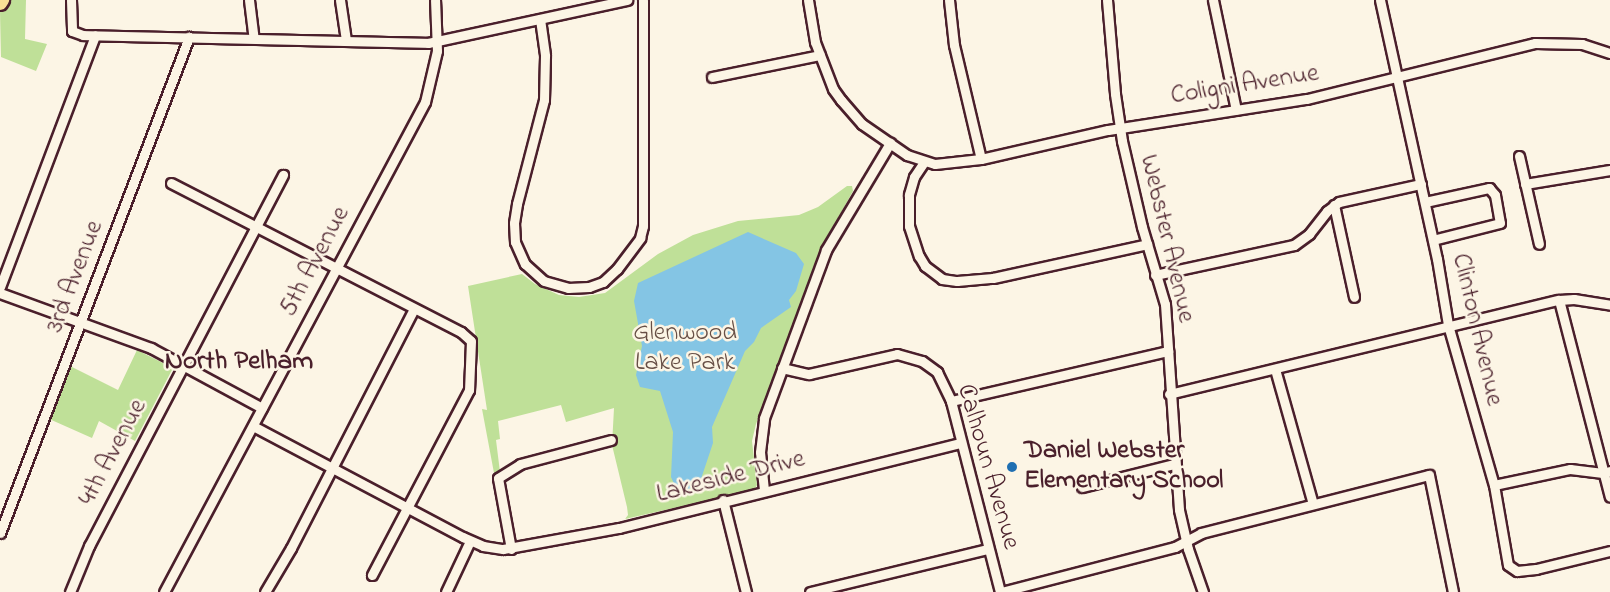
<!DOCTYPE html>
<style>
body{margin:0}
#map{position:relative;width:1610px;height:592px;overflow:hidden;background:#fcf5e5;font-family:"Indie Flower",sans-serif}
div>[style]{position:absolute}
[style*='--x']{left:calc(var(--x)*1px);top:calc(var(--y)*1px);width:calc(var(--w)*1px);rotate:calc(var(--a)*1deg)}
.green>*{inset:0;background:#bfe098}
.water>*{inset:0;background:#84c5e4}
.roads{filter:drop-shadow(2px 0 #4a1f2b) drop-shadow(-2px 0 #4a1f2b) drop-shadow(0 2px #4a1f2b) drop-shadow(0 -2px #4a1f2b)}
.minor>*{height:9px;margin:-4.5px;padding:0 4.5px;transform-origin:4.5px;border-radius:4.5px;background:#fcf5e5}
.highway>*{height:14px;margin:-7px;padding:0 7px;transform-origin:7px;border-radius:7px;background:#f9df96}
.dots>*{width:16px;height:16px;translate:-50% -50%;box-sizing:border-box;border:3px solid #fcf5e5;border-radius:50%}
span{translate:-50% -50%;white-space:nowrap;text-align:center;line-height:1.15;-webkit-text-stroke:5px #fcf5e5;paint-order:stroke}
.street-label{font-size:26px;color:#4a1f2b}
.park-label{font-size:26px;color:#674f46}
.poi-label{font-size:26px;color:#4a1f2b;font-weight:700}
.left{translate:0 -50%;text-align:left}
.neighbourhood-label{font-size:27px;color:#4a1f2b;font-weight:700}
</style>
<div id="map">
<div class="green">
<i style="clip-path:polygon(7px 0,26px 0,25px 39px,47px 44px,36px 71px,1px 57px,0 12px)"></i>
<i style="clip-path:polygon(847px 186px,852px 186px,853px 191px,819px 252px,756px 424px,752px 441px,757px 485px,754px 490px,625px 519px,628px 515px,627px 507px,612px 445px,614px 408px,566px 422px,561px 405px,498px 421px,500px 439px,496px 440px,500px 472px,494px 473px,482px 409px,487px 410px,468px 286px,522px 274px,535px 284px,559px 295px,579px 297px,605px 293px,658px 254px,693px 235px,738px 221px,799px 215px,818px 207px)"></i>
<i style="clip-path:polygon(137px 350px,173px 368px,135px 441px,99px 421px,92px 438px,47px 418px,68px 365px,118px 390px)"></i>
</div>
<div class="water">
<i style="clip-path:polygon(748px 232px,796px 253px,804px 264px,796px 291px,789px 300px,791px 307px,761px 328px,754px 342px,745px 351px,712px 427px,713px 443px,700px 482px,686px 491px,676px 488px,671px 477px,673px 432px,660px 391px,640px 387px,636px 375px,642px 346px,634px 301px,638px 283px)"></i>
</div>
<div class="roads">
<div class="minor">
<i style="--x:71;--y:0;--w:31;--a:88"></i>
<i style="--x:72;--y:31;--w:12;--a:20"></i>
<i style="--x:83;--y:35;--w:345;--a:1.3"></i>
<i style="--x:428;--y:43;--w:204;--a:-12.2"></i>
<i style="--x:249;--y:0;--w:38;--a:83"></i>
<i style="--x:340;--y:0;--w:40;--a:81.5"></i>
<i style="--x:808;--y:0;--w:43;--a:80.5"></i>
<i style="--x:815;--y:42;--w:50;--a:69"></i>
<i style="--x:833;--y:89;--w:14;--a:54"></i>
<i style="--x:841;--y:100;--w:32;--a:49"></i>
<i style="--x:862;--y:124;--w:55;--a:34.6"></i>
<i style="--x:907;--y:155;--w:29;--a:18"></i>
<i style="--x:935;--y:164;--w:46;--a:-6.2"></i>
<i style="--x:981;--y:159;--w:130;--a:-12.9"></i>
<i style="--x:1108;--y:130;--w:201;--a:-8.9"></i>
<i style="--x:1307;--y:99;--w:235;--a:-13.8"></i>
<i style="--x:1535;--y:43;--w:47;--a:1.2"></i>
<i style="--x:1582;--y:44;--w:29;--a:18"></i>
<i style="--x:949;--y:0;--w:45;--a:83.7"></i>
<i style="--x:954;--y:45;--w:117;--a:76.7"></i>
<i style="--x:1107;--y:0;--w:94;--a:85.1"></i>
<i style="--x:1115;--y:94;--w:48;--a:81.5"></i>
<i style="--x:1122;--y:141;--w:88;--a:76.9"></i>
<i style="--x:1142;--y:227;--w:80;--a:73.4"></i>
<i style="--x:1165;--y:304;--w:206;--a:86.1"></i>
<i style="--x:1179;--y:510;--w:40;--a:77"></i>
<i style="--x:1188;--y:549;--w:46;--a:70.8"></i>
<i style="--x:1213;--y:0;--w:112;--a:78.2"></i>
<i style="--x:1380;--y:0;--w:265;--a:77.6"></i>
<i style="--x:1437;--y:259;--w:67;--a:80.5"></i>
<i style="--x:1448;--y:325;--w:166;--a:74"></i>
<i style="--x:1494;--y:485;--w:81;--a:80.1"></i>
<i style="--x:1508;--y:565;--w:11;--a:34"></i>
<i style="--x:1517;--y:571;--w:19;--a:-6"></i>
<i style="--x:1536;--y:569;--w:76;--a:-13.7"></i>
<i style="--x:540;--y:19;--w:37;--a:82"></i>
<i style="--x:545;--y:56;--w:44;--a:91.3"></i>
<i style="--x:544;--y:100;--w:107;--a:104.6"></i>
<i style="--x:517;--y:204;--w:19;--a:99"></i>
<i style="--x:514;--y:223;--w:19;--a:87"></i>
<i style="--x:515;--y:242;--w:24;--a:66"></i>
<i style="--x:525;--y:264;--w:25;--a:42"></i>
<i style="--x:544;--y:281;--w:25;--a:16"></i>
<i style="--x:568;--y:288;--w:21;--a:-3"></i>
<i style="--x:589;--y:287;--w:15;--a:-20"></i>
<i style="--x:603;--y:282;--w:19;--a:-43"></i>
<i style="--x:617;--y:269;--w:39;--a:-53"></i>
<i style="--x:640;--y:238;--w:12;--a:-76"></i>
<i style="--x:643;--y:226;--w:226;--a:-90"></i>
<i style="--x:712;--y:77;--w:110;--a:-11.5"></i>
<i style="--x:1519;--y:156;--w:90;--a:77.2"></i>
<i style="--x:924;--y:162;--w:18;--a:124"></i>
<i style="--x:914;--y:177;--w:19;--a:106"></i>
<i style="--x:909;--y:195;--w:31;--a:90"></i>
<i style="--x:909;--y:226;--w:32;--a:72"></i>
<i style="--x:919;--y:256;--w:12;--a:59"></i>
<i style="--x:925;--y:266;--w:21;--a:37"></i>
<i style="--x:942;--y:279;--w:15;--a:8"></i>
<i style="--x:957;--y:281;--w:36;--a:-5"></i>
<i style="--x:993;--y:278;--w:158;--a:-12.4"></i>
<i style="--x:171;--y:183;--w:326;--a:27.2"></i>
<i style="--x:461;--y:332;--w:13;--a:42"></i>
<i style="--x:471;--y:341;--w:49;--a:92.3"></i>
<i style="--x:469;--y:390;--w:209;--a:117.7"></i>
<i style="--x:1525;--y:184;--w:86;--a:-9.4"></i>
<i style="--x:1425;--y:202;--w:66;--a:-12.3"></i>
<i style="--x:1489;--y:188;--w:9;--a:49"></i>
<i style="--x:1495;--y:195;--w:28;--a:80"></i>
<i style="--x:1500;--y:223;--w:69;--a:165.8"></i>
<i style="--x:1334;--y:205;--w:94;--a:77.7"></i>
<i style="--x:1155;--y:275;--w:142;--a:-12.2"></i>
<i style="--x:1294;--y:245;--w:19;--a:-36"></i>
<i style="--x:1309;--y:234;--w:29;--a:-52"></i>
<i style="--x:1327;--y:211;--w:15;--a:-37"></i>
<i style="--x:1339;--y:202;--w:84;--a:-12.4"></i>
<i style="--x:0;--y:287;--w:269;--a:-69.3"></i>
<i style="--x:0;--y:293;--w:161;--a:20"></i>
<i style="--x:151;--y:348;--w:126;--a:28.4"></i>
<i style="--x:1559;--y:300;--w:203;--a:75.5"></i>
<i style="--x:782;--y:368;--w:28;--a:13"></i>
<i style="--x:809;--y:374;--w:90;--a:-12.8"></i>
<i style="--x:897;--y:354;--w:26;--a:16"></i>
<i style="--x:922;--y:361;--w:19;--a:36"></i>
<i style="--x:937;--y:372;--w:32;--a:64"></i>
<i style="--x:951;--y:401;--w:197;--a:75.6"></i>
<i style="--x:1275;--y:369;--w:140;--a:74.3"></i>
<i style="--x:1169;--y:394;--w:401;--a:-13.6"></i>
<i style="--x:1559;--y:300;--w:15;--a:-4"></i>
<i style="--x:1574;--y:299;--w:36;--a:9"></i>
<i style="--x:951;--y:401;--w:223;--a:-13"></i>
<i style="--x:253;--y:426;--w:238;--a:27.9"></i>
<i style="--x:463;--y:537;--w:22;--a:24"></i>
<i style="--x:483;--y:546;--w:20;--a:9"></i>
<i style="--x:503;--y:549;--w:118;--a:-10.3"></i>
<i style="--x:619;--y:528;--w:351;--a:-14"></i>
<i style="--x:1494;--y:485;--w:78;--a:-11.9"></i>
<i style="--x:1570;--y:469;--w:33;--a:7"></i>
<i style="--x:1603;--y:473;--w:7;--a:-16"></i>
<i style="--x:1082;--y:487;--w:95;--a:-14"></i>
<i style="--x:764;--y:490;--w:38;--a:-96"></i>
<i style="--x:760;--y:452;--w:34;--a:-83"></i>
<i style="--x:764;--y:418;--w:179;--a:-69.7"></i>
<i style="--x:826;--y:250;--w:125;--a:-59.1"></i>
<i style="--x:723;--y:500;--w:95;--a:76"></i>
<i style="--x:0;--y:533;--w:531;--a:-69.14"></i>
<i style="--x:511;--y:549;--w:72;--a:-100.4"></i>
<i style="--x:498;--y:478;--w:26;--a:-32"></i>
<i style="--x:520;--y:464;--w:94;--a:-14.8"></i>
<i style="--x:70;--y:592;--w:50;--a:-67.6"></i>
<i style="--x:89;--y:546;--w:419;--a:-62.4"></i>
<i style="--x:164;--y:592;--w:555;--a:-61.96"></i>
<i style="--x:425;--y:102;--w:52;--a:-76.8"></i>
<i style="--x:437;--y:51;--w:51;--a:-92.2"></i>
<i style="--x:265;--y:592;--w:51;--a:-59.4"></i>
<i style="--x:291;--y:548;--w:269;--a:-62.8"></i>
<i style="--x:446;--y:592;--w:56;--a:-64.8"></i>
<i style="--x:810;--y:592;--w:183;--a:-13.6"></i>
<i style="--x:1001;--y:592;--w:180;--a:-14.5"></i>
<i style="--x:1175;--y:547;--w:30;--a:-28"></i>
<i style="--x:1201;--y:533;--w:235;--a:-14.3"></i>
<i style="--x:1429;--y:475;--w:119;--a:78.4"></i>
</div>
<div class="highway">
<i style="--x:0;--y:3;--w:4;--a:-56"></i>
</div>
</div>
<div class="dots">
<i style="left:1012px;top:467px;background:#1f6fb2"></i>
</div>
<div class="street-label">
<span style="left:1245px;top:86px;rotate:-9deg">Coligni Avenue</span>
<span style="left:1166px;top:239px;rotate:77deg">Webster Avenue</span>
<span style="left:316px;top:262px;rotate:-62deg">5th Avenue</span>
<span style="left:76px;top:277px;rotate:-69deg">3rd Avenue</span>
<span style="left:1476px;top:330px;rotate:77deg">Clinton Avenue</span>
<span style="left:114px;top:453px;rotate:-62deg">4th Avenue</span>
<span style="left:987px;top:467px;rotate:74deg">Calhoun Avenue</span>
<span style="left:731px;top:478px;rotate:-14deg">Lakeside Drive</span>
</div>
<div class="park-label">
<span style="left:685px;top:349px">Glenwood<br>Lake Park</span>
</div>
<div class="poi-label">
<span class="left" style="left:1024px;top:467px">Daniel Webster<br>Elementary School</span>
</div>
<div class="neighbourhood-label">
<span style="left:239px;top:362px">North Pelham</span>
</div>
</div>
